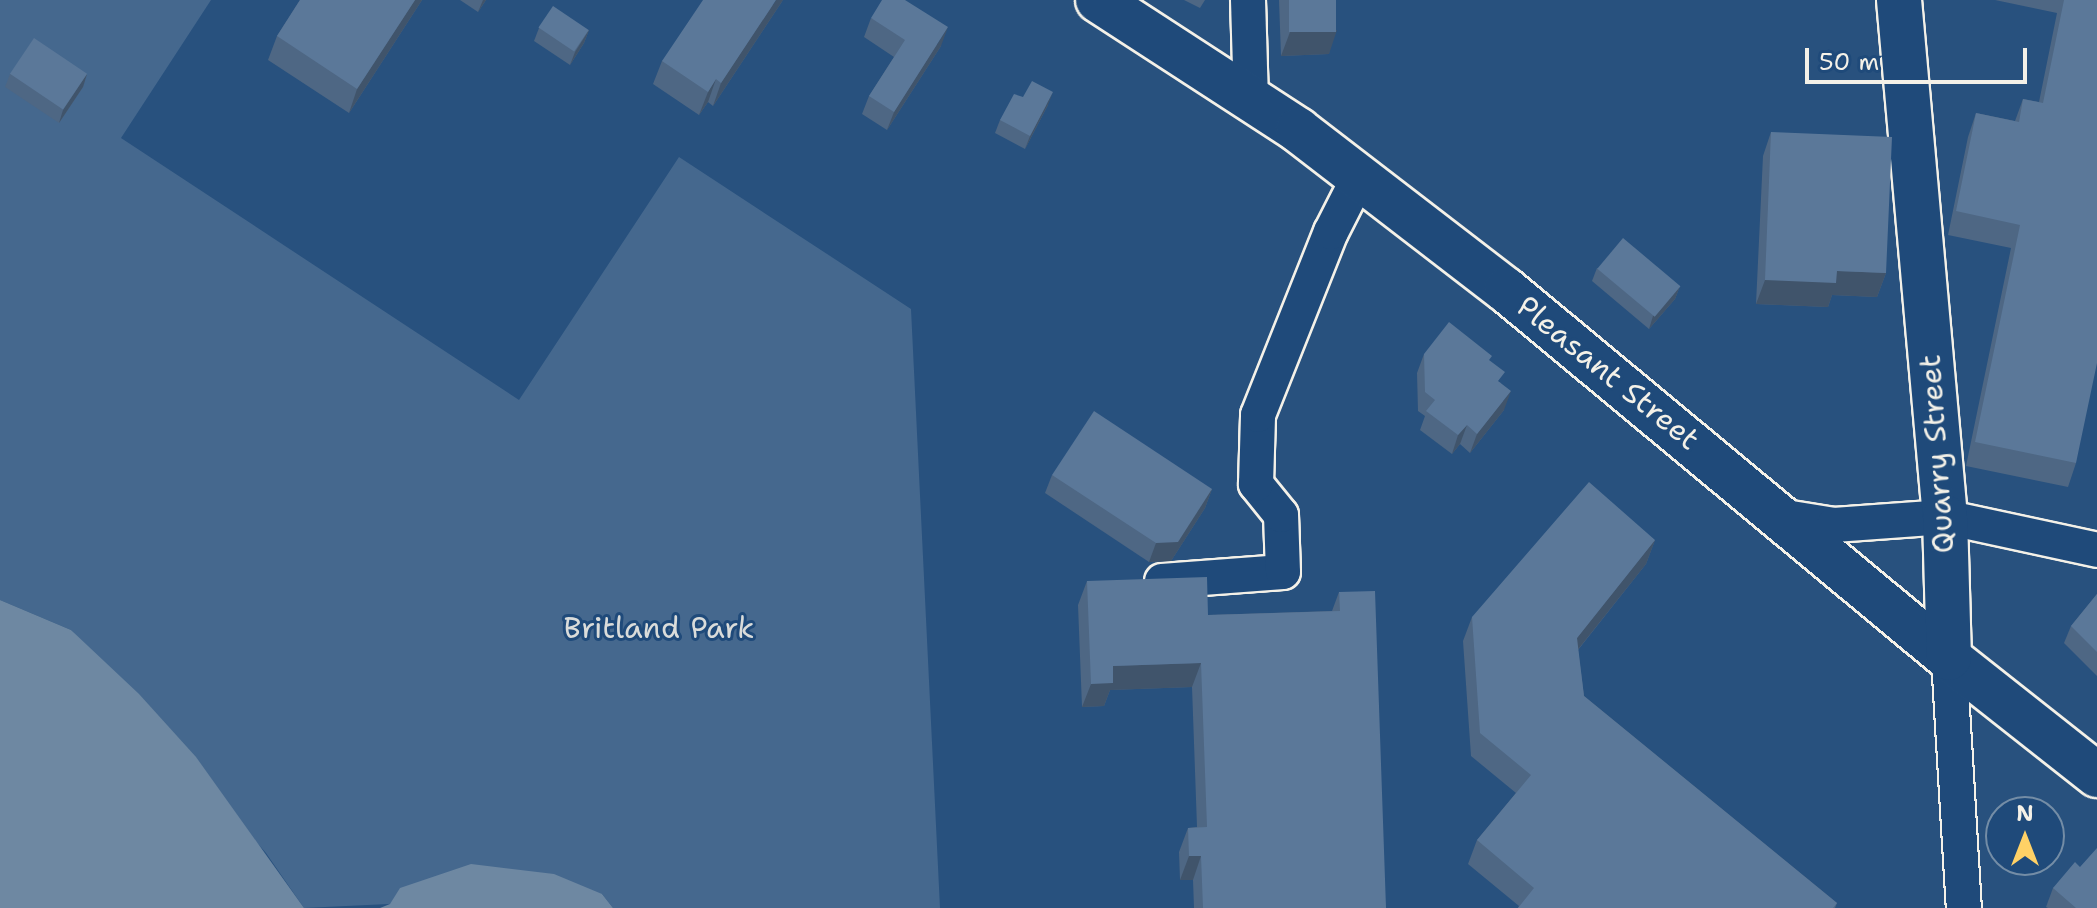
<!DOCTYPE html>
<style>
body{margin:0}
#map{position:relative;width:2097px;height:908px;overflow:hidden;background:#28517e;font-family:"Shantell Sans",sans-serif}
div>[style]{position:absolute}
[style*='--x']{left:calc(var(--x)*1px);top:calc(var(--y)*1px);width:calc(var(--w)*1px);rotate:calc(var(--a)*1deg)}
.green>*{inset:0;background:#45688e}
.water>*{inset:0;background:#6e88a2}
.roads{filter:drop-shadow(2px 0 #f4f1e8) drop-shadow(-2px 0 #f4f1e8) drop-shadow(0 2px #f4f1e8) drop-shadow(0 -2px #f4f1e8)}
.minor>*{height:34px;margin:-17px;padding:0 17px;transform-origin:17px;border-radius:17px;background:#1f4a7a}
.major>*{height:44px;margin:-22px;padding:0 22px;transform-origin:22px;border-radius:22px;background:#1f4a7a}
.wall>*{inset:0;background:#4e6784}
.shaded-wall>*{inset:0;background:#40546b}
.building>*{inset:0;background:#5b7899;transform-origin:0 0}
span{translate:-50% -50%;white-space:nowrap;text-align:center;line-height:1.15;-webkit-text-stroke:6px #1f4a7a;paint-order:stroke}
.street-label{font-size:30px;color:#f4f1e8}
.park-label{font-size:30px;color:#dadcda}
.north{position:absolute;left:1985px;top:796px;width:80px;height:80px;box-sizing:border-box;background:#1f4a7a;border:2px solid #748da6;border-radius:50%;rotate:0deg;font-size:22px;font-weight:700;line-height:32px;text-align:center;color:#f4f1e8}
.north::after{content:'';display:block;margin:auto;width:28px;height:36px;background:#ffd166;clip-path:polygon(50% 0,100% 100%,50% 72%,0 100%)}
.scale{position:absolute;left:1805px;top:48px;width:222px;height:36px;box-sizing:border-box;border:4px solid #f4f1e8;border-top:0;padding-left:10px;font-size:24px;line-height:28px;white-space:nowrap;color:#f4f1e8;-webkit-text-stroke:6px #1f4a7a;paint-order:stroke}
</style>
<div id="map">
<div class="green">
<i style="clip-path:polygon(0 0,211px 0,121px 138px,519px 400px,679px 157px,911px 309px,940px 908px,613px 908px,602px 894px,304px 908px,266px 853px,71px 630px,0 600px)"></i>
</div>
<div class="water">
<i style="clip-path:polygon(0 600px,71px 630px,139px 694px,196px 757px,304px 908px,0 908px)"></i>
<i style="clip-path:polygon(471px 864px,554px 874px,602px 894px,613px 908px,380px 908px,390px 904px,400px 888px)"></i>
</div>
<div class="roads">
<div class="minor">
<i style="--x:1248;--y:0;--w:100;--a:88.3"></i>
<i style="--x:1785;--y:517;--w:50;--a:9.3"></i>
<i style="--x:1834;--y:525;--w:111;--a:-4.1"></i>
<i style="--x:1945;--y:517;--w:156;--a:12.2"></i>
<i style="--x:1162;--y:581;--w:121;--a:-4.3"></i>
<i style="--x:1283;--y:572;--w:57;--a:-92"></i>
<i style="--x:1281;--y:515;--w:40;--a:-129"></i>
<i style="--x:1256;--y:484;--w:69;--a:-88.3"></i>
<i style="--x:1258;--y:415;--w:197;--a:-68.3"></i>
<i style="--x:1331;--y:232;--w:62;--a:-63"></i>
<i style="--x:1949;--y:658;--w:250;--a:86.6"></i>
</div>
<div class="major">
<i style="--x:1098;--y:0;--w:239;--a:33"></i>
<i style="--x:1298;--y:130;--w:262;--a:37.6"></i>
<i style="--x:1506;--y:290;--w:576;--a:39.72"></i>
<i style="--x:1949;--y:658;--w:189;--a:38.3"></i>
<i style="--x:1899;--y:0;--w:519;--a:84.92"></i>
<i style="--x:1945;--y:517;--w:141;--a:88.4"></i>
</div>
</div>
<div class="wall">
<i style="clip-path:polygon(300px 0,422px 0,349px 113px,268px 60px,277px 36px)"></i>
<i style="clip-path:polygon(460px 0,486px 0,478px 12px)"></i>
<i style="clip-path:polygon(783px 0,713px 106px,708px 102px,699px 115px,653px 84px,662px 61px)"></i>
<i style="clip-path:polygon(1184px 0,1205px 0,1200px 8px)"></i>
<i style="clip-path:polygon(1279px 0,1336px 0,1329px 54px,1281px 56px)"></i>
<i style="clip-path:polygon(1995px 0,2097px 0,2076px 463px,2068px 487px,1966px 466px,2011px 248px,1948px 235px,1968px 137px,1976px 113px,2015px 121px,2023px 99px,2039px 102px,2057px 13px)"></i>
<i style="clip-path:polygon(871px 18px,941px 46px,887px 130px,862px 114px,869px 96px,894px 57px,864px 37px)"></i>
<i style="clip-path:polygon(539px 28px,589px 30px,584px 43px,570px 65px,534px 41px)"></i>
<i style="clip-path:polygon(10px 74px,87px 74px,83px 87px,59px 123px,5px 87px)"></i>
<i style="clip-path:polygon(1023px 97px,1048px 105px,1025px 149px,995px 133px,1000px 120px)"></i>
<i style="clip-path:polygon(1771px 132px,1886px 273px,1877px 297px,1832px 295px,1828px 307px,1756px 304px,1763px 156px)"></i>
<i style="clip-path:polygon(1597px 268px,1680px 286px,1675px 299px,1649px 329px,1592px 281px)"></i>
<i style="clip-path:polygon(1424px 354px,1501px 383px,1504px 410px,1470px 453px,1460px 444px,1452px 454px,1420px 430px,1425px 416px,1418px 411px,1417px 373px)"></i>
<i style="clip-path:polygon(1052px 475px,1212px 489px,1205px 508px,1171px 561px,1149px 562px,1045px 493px)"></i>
<i style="clip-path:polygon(1655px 540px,1646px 564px,1578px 650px,1584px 696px,1837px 903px,1835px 908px,1518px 908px,1519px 906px,1468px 864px,1477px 840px,1516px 793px,1471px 756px,1463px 641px,1472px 617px)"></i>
<i style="clip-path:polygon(1087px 581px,1208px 615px,1332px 611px,1339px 592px,1386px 908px,1194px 908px,1193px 880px,1180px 880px,1179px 852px,1188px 828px,1197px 827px,1192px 687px,1110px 690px,1104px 706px,1082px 707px,1078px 605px)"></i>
<i style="clip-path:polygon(2097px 594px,2097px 676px,2064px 643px,2071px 626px)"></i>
<i style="clip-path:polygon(2080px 867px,2097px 908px,2048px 908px,2046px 907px,2053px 888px)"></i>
</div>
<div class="shaded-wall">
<i style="clip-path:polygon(415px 0,422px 0,349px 113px,357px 89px)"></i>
<i style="clip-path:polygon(483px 0,486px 0,478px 12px)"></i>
<i style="clip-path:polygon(776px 0,783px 0,713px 106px,721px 83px)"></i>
<i style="clip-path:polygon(948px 27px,941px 46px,887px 130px,894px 112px)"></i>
<i style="clip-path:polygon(589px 30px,584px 43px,570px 65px,575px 52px)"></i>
<i style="clip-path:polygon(1337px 30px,1329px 54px,1281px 56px,1290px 32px)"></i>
<i style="clip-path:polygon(87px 74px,83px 87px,59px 123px,63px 110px)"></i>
<i style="clip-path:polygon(716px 79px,708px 102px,699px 115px,708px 92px)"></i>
<i style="clip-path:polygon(1053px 92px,1048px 105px,1025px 149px,1030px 136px)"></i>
<i style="clip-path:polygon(1837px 271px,1886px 273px,1877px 297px,1832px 295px,1828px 307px,1756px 304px,1765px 280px)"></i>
<i style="clip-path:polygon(1680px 286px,1675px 299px,1649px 329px,1653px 316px)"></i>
<i style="clip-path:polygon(1511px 391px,1504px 410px,1470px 453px,1477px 434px)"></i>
<i style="clip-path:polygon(1467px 425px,1460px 444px,1452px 454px,1458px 435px)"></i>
<i style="clip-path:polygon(1212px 489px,1205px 508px,1171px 561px,1149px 562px,1156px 543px)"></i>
<i style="clip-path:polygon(1655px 540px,1646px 564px,1568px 662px,1577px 638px)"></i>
<i style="clip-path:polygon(1201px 663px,1192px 687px,1110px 690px,1104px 706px,1082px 707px,1091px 684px,1113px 666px)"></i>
<i style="clip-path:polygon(1189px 856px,1201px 856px,1193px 880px,1180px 880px)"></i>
</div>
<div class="building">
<i style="clip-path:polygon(300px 0,415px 0,357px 89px,277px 36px)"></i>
<i style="clip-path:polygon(703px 0,776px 0,721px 83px,716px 79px,708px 92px,662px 61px)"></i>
<i style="clip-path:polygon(882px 0,905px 0,948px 27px,894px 112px,869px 96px,905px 40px,871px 18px)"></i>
<i style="left:1289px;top:0;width:47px;height:32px"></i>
<i style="clip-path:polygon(2064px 0,2097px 0,2097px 363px,2076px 463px,1975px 442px,2020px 225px,1956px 211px,1976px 113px,2019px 122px,2023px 99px,2043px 103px)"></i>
<i style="left:553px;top:6px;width:43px;height:26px;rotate:34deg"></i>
<i style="left:34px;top:38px;width:64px;height:43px;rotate:34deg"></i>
<i style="clip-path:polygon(1032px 81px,1053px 92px,1030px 136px,1000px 120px,1014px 94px,1023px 97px)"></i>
<i style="clip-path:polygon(1771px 132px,1892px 137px,1886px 273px,1837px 271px,1836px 283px,1765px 280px)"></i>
<i style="left:1623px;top:238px;width:75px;height:40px;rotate:40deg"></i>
<i style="clip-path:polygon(1449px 322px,1492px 356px,1489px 360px,1505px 372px,1498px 381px,1511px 391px,1477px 434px,1467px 425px,1458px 435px,1426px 411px,1435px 400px,1425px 392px,1424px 354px)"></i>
<i style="clip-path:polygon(1094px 411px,1212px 489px,1178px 542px,1156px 543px,1052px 475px)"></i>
<i style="clip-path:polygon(1589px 482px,1655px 540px,1577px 638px,1584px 696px,1837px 903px,1833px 908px,1518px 908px,1534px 888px,1477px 840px,1531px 775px,1480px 733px,1472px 617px)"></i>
<i style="clip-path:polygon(1207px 577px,1208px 615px,1340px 611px,1339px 592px,1375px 591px,1386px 908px,1203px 908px,1201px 856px,1189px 856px,1188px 828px,1207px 827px,1201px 663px,1113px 666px,1113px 683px,1091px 684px,1087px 581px)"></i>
<i style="clip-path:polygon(2097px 594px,2097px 652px,2071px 626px)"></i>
<i style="clip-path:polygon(2097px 848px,2097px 908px,2076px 908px,2053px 888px,2075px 862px,2080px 867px)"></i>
</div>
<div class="street-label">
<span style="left:1608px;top:373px;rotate:39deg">Pleasant Street</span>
<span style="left:1937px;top:454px;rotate:-94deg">Quarry Street</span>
</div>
<div class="park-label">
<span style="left:659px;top:628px">Britland Park</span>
</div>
<div class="north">N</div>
<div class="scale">50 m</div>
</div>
